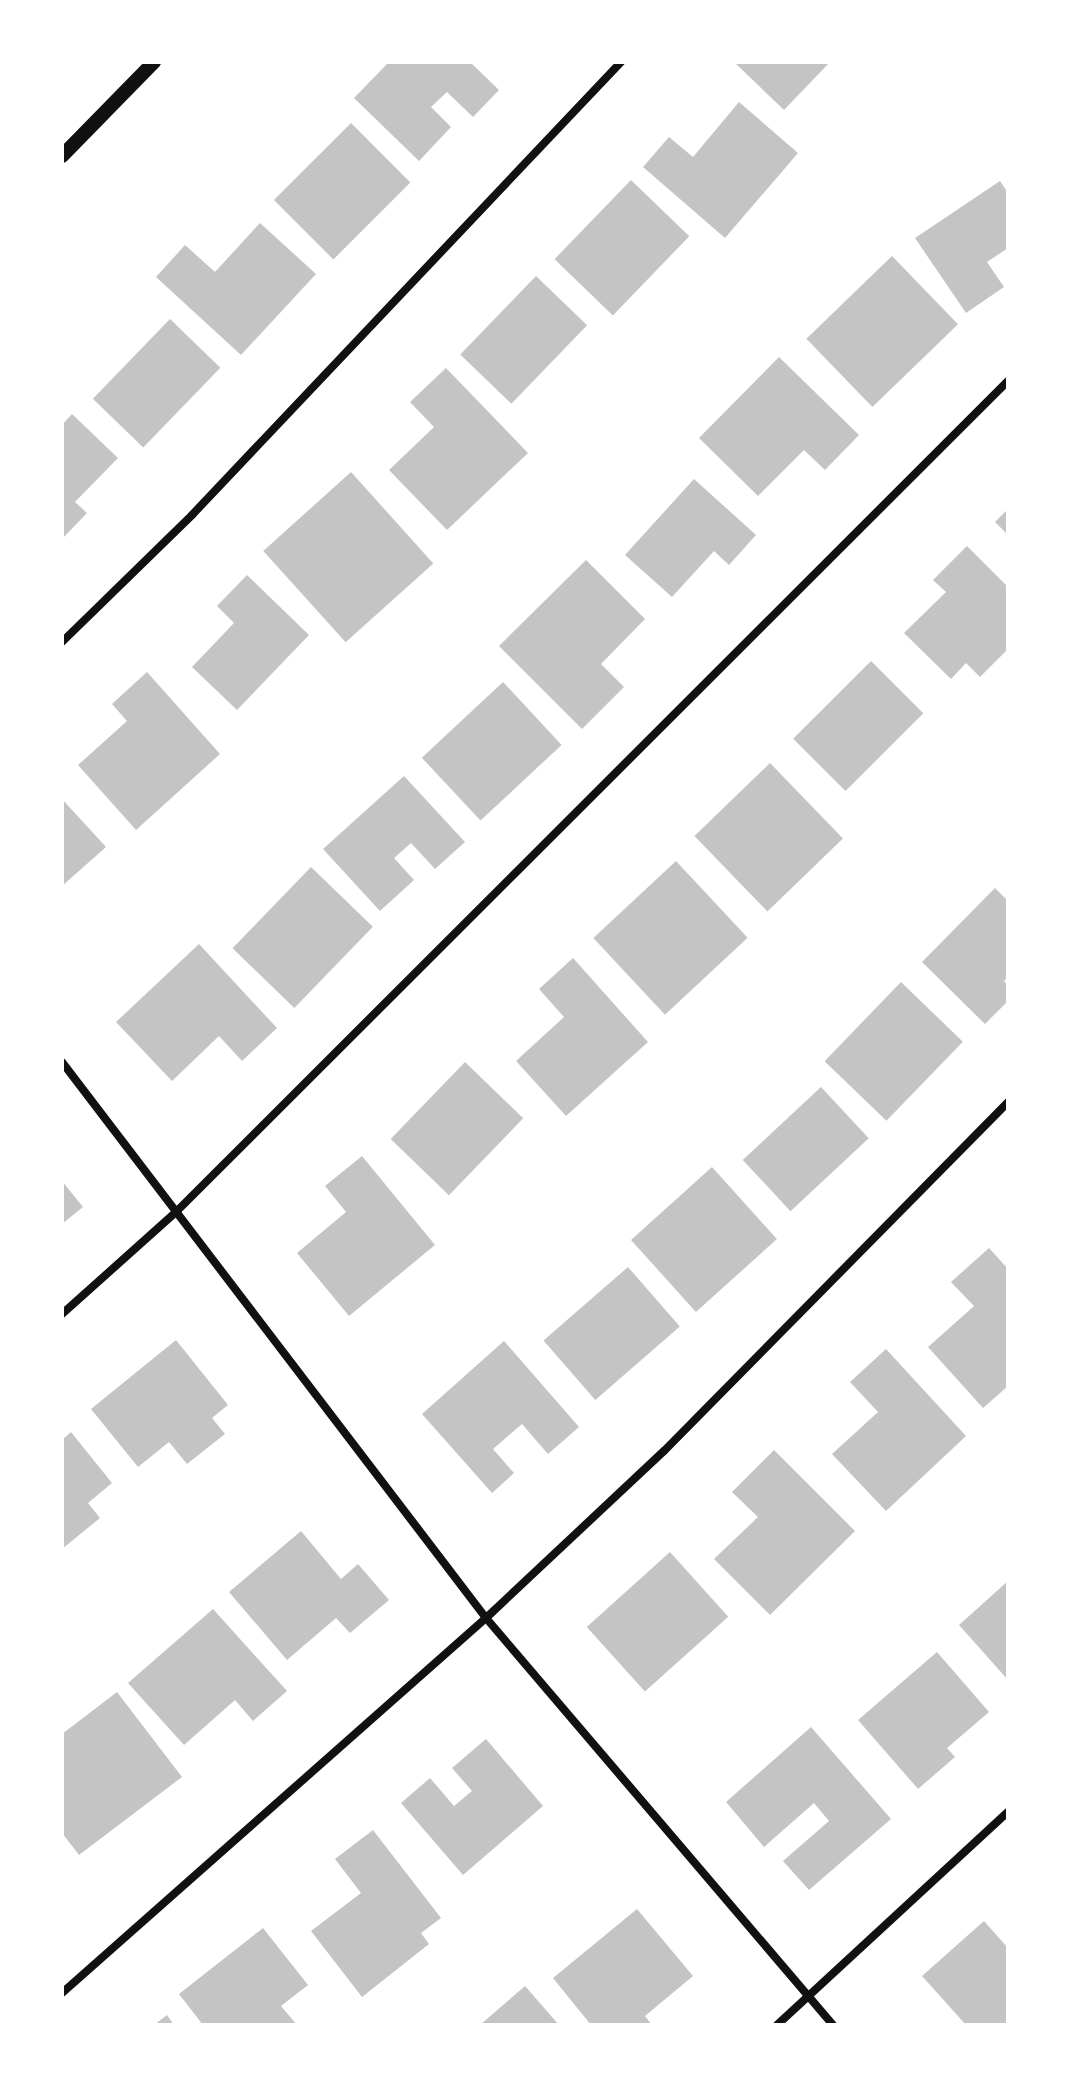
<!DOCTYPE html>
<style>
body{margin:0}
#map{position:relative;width:1070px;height:2087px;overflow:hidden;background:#fff;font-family:"Fira Sans Condensed",sans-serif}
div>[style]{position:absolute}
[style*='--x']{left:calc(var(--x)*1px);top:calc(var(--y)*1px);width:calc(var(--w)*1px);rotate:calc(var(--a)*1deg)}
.building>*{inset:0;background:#c4c4c4;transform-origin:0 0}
.minor>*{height:8px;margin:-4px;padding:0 4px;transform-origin:4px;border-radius:4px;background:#111}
.tertiary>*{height:14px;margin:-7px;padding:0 7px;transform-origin:7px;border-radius:7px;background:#111}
span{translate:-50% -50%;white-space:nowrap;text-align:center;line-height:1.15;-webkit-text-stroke:6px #fff;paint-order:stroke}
.frame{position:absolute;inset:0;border:64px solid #fff;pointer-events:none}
</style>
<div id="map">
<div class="building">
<i style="clip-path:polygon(389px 62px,470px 62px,499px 90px,473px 117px,447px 92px,431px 107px,451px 127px,419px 161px,354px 98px)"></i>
<i style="clip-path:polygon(734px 62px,830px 62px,784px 110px)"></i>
<i style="clip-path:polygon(739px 102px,798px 153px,725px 238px,643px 167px,669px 137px,693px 157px)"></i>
<i style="left:351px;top:123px;width:84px;height:109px;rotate:45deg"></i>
<i style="left:631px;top:180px;width:81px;height:110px;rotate:44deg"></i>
<i style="clip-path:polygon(1000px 181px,1008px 193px,1008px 248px,987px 262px,1004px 287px,966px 313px,915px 238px)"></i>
<i style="clip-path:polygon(260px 223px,316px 274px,241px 355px,156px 277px,185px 245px,215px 272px)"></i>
<i style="left:892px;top:256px;width:95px;height:119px;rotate:46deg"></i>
<i style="left:536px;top:276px;width:71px;height:109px;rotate:44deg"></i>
<i style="left:170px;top:319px;width:70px;height:111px;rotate:44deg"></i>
<i style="clip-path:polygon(779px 357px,859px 435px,825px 470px,804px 450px,758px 496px,699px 438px)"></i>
<i style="clip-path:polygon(446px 368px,528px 453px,447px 530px,389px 470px,434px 427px,410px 402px)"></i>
<i style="clip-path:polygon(72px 414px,118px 458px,75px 502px,87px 513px,62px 539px,62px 425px)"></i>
<i style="left:351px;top:472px;width:123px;height:118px;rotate:48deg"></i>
<i style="clip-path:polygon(694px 479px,756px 535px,729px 565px,714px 551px,672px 597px,625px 555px)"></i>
<i style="clip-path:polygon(1008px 509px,1008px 535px,995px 522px)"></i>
<i style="clip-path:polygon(967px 546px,1008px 587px,1008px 649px,980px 677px,966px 663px,951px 679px,904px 633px,946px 592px,933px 580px)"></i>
<i style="clip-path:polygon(586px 560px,645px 619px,601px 664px,624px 687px,582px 729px,499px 646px)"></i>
<i style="clip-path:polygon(247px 575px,309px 635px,237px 710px,192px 667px,234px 623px,217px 606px)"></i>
<i style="left:871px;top:661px;width:74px;height:110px;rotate:45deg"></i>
<i style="clip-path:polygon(147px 672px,220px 754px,136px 830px,78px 765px,127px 721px,112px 704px)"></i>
<i style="left:503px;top:682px;width:86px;height:111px;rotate:47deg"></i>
<i style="left:770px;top:763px;width:105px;height:105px;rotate:46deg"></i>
<i style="clip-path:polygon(404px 776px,465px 842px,435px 869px,411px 843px,394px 858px,414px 880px,380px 911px,323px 849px)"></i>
<i style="clip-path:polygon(62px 799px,106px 847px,62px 886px)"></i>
<i style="left:676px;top:861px;width:105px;height:113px;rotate:47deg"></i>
<i style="left:311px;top:867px;width:86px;height:113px;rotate:44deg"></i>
<i style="clip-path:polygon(995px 888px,1008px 901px,1008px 977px,1004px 981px,1008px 986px,1008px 1001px,985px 1024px,922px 962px)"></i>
<i style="clip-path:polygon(199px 944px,277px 1028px,242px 1061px,219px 1036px,172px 1081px,116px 1022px)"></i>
<i style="clip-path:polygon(573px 958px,648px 1042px,566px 1116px,516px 1061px,564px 1017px,539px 989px)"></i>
<i style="left:901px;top:982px;width:86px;height:110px;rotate:44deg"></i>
<i style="left:465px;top:1062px;width:81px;height:107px;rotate:44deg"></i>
<i style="left:821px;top:1087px;width:70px;height:107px;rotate:47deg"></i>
<i style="clip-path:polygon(362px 1156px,435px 1245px,349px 1316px,297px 1253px,346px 1212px,325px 1186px)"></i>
<i style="left:712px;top:1167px;width:97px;height:109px;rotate:48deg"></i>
<i style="clip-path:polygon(62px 1181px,83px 1207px,62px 1224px)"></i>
<i style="clip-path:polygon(989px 1248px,1008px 1269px,1008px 1386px,983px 1408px,928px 1347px,974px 1306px,951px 1282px)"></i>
<i style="left:628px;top:1267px;width:79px;height:112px;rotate:49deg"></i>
<i style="clip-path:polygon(176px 1340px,228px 1405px,212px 1418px,225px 1434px,187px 1464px,169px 1442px,138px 1467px,91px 1409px)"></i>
<i style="clip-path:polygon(504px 1341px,579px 1427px,548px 1454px,522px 1424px,493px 1449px,514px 1473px,492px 1493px,422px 1414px)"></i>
<i style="clip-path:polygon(886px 1349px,966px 1436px,886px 1511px,832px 1454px,878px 1412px,850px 1382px)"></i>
<i style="clip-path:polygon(71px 1432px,112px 1483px,88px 1503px,100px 1518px,62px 1549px,62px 1440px)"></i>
<i style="clip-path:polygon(774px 1450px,855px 1531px,770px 1615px,714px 1559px,758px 1517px,732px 1492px)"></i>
<i style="clip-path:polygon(301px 1531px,341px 1579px,358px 1564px,389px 1600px,350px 1633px,336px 1618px,287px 1660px,229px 1592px)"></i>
<i style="left:670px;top:1552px;width:87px;height:112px;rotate:48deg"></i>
<i style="clip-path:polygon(1008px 1581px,1008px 1680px,959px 1625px)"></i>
<i style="clip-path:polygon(213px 1609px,287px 1691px,253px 1721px,235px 1700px,184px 1745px,128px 1683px)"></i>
<i style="clip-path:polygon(937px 1652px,989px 1712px,947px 1748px,955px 1757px,918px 1789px,858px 1720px)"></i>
<i style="clip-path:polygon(117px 1692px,182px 1777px,79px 1855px,62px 1833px,62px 1734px)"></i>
<i style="clip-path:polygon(811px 1727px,891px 1819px,809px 1890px,783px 1861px,829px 1821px,814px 1803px,764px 1847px,726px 1802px)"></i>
<i style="clip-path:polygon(486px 1739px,543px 1806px,463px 1875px,401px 1803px,430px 1778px,454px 1806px,472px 1791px,452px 1768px)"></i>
<i style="clip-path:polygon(373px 1830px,441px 1918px,421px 1933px,429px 1944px,362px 1997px,311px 1931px,361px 1893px,335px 1859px)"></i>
<i style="clip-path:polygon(637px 1909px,693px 1976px,645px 2016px,652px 2025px,591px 2025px,553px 1978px)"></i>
<i style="clip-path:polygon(984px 1921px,1008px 1948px,1008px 2025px,966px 2025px,922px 1976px)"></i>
<i style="clip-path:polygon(263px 1928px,308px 1985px,281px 2006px,297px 2025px,203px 2025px,179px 1994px)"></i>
<i style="clip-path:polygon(525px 1986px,559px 2025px,480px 2025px)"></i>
<i style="clip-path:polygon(167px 2015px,174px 2025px,154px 2025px)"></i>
</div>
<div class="minor">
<i style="--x:62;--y:642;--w:182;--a:-44.3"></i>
<i style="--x:192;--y:515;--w:624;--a:-46.56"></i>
<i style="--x:62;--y:1062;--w:699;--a:52.67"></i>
<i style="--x:486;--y:1618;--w:535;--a:49.55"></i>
<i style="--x:62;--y:1314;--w:154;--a:-41.8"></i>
<i style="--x:177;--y:1211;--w:1175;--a:-44.97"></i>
<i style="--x:62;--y:1993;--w:566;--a:-41.49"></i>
<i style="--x:486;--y:1618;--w:244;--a:-43.2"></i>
<i style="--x:664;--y:1451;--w:490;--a:-45.4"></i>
<i style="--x:777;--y:2025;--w:314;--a:-42.7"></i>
</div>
<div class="tertiary">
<i style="--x:62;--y:156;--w:132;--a:-45.6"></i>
</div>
<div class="frame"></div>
</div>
